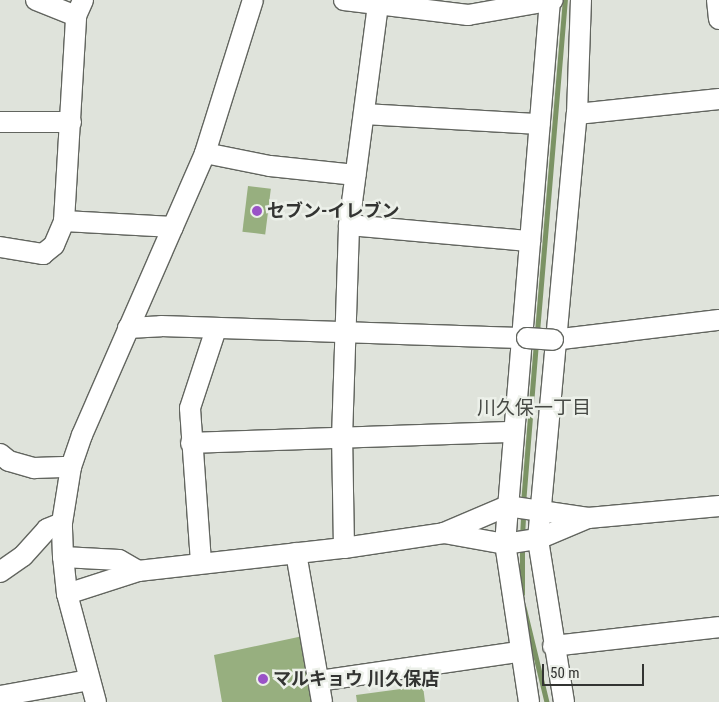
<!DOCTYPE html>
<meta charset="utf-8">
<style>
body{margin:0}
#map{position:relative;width:719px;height:702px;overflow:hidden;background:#dfe3db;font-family:"Roboto Condensed","Noto Sans JP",sans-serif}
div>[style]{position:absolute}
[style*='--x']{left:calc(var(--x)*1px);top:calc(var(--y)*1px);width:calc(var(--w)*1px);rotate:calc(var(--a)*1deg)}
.stream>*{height:4.5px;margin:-2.25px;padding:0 2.25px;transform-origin:2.25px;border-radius:2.25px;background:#7b9364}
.building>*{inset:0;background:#97af7f;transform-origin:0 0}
.roads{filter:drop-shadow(1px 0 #62655f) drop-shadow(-1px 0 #62655f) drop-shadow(0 1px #62655f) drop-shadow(0 -1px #62655f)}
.minor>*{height:20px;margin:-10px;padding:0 10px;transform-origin:10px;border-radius:10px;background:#fff}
.bridges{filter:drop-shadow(1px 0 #62655f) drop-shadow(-1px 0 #62655f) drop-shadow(0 1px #62655f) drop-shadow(0 -1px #62655f)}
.minor-bridge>*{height:20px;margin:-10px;padding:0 10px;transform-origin:10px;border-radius:10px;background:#fff}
.dots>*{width:14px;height:14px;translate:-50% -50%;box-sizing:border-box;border:2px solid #ecf0e9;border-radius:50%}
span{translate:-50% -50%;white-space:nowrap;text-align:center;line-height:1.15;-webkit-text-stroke:5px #ecf0e9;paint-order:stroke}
.poi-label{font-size:18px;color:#333432;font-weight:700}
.left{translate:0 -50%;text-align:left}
.neighbourhood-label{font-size:19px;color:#474a45}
.scale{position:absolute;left:542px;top:664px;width:102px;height:22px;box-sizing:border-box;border:2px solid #333432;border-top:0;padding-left:6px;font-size:15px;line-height:18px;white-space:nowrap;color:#333432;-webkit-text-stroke:4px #ecf0e9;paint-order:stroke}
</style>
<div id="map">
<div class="stream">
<i style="--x:537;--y:332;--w:333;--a:-85.2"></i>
<i style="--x:523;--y:504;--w:162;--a:-85.4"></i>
<i style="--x:522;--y:537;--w:22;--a:-87"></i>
<i style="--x:522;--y:594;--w:47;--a:-90"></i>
<i style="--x:524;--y:607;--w:98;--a:76.4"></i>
</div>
<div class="building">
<i style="left:248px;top:186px;width:23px;height:46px;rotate:7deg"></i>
<i style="clip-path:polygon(303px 636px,312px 702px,222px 702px,214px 655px)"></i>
<i style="clip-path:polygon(423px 686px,425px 702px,357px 702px,356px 695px)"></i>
</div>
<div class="roads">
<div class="minor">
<i style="--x:36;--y:0;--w:43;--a:21.8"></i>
<i style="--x:344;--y:0;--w:125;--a:6.9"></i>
<i style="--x:468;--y:15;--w:86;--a:-10"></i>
<i style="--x:717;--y:0;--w:19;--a:84"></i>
<i style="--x:364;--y:114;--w:176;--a:3.3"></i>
<i style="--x:577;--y:114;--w:143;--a:-6"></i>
<i style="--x:0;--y:122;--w:71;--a:0"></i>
<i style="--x:205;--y:153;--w:66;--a:11.3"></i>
<i style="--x:270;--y:166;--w:86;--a:6"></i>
<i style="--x:64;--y:221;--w:109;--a:3.2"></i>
<i style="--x:349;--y:225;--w:182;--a:5.1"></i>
<i style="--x:0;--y:247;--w:44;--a:9.2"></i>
<i style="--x:43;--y:254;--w:14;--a:-39"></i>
<i style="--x:54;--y:245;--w:26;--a:-67"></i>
<i style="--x:64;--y:221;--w:205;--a:-86.6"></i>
<i style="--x:76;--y:16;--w:17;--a:-66"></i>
<i style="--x:128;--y:328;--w:33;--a:-3"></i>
<i style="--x:161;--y:326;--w:366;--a:1.9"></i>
<i style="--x:553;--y:340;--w:167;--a:-6.9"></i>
<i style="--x:191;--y:443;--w:322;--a:-2"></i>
<i style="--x:0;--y:454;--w:11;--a:38"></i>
<i style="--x:9;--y:461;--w:26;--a:16"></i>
<i style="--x:34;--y:468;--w:37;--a:-2"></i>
<i style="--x:444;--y:533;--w:62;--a:10.2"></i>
<i style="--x:505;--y:544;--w:33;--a:-9"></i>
<i style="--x:538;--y:539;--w:54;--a:-22.8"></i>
<i style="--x:344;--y:548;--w:110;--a:-91"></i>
<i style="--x:342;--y:438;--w:213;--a:-88.1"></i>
<i style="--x:349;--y:225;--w:222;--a:-82.5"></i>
<i style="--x:296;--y:553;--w:151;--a:80.1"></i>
<i style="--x:63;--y:557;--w:56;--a:3.1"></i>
<i style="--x:119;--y:560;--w:22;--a:30"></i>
<i style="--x:201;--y:562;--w:154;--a:-94.1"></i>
<i style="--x:190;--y:408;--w:83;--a:-71.8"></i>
<i style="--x:0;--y:572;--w:28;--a:-35"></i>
<i style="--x:23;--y:556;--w:36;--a:-48"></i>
<i style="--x:47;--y:529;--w:16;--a:-22"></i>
<i style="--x:67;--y:594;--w:75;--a:-17.9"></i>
<i style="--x:138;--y:571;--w:207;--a:-6.4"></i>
<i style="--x:344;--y:548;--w:101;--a:-8.5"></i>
<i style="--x:444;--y:533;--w:69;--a:-23.2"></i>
<i style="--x:507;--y:506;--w:82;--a:8.4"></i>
<i style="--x:588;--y:518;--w:132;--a:-5.2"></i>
<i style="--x:553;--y:646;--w:167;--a:-6.5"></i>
<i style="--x:319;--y:681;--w:202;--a:-8.3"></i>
<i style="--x:0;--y:696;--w:90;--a:-10.2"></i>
<i style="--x:96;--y:702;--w:112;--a:-105"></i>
<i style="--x:67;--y:594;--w:37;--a:-96"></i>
<i style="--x:63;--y:557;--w:34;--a:-92"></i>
<i style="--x:62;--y:523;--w:57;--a:-80.9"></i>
<i style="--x:71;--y:467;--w:34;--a:-71"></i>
<i style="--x:82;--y:435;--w:308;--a:-66.4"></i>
<i style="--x:205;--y:153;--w:160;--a:-72.6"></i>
<i style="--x:529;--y:702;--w:160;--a:-98.6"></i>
<i style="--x:505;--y:544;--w:546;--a:-85.27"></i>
<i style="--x:564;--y:702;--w:165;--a:-99.1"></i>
<i style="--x:538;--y:539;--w:427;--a:-84.8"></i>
<i style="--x:577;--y:114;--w:114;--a:-88"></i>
</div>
</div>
<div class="bridges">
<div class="minor-bridge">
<i style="--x:527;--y:338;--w:26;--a:4"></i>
</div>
</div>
<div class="dots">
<i style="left:257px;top:211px;background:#9a53c7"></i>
<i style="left:263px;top:679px;background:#9a53c7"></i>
</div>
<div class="poi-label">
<span class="left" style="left:267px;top:211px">セブン-イレブン</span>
<span class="left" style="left:273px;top:679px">マルキョウ 川久保店</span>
</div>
<div class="neighbourhood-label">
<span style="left:534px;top:408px">川久保一丁目</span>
</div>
<div class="scale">50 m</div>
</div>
